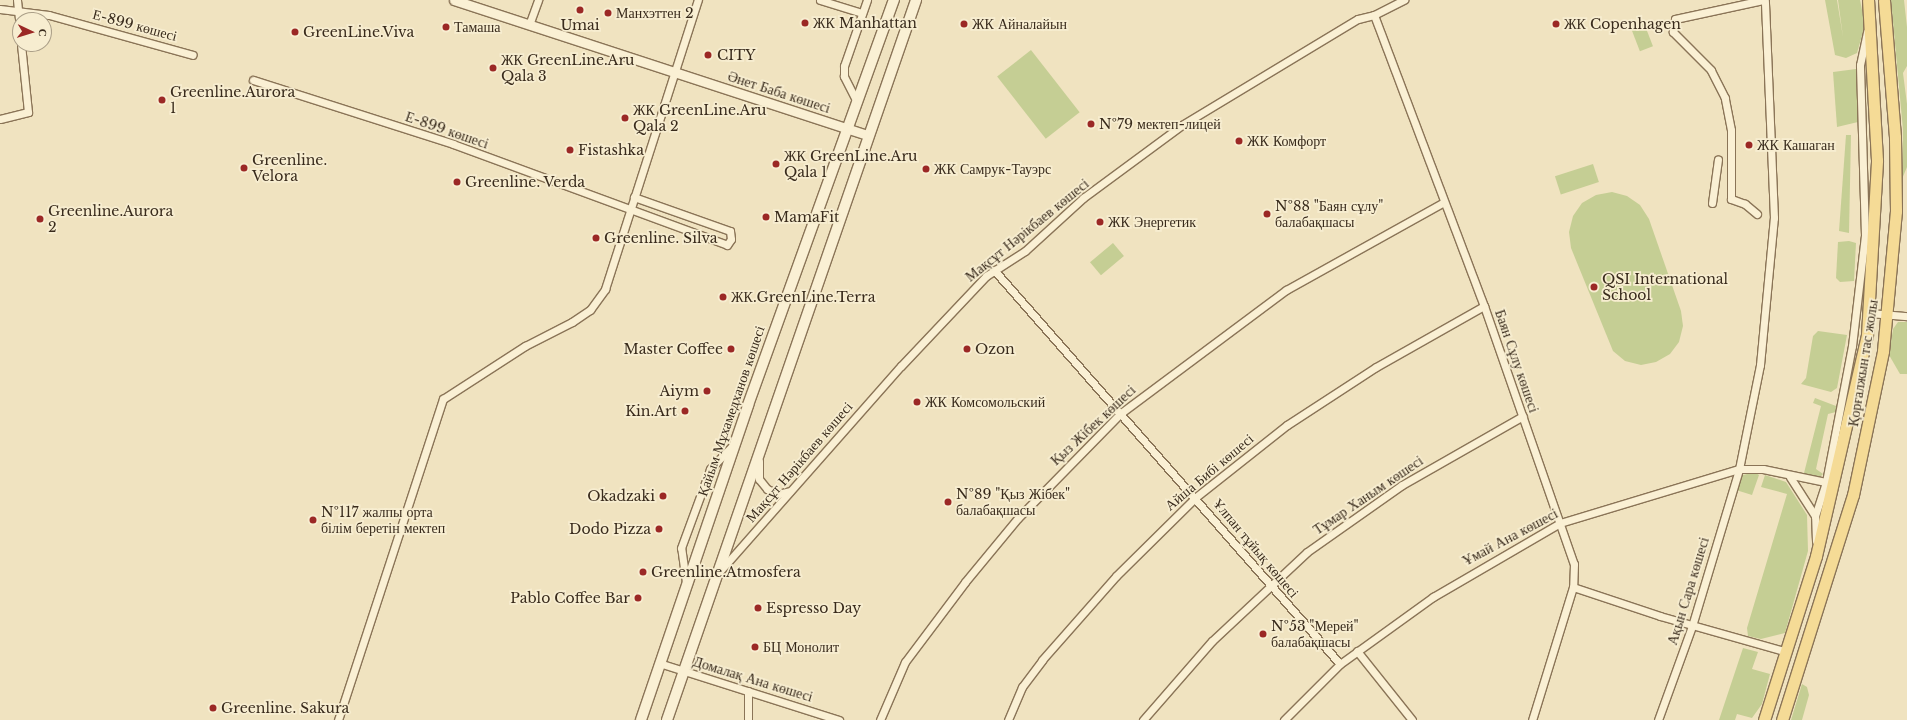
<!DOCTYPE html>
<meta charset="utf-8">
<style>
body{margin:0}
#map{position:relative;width:1907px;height:720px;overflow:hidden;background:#f0e3c0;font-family:"Libre Baskerville",serif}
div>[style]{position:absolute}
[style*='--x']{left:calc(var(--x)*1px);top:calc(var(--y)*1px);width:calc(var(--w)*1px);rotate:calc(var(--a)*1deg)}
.green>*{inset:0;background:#c5ce94;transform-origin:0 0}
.roads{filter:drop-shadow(1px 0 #8a7457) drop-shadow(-1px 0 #8a7457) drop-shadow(0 1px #8a7457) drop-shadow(0 -1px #8a7457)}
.minor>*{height:7px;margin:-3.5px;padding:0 3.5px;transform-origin:3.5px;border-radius:3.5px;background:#faf0d4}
.tertiary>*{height:9px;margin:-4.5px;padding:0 4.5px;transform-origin:4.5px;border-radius:4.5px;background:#faf0d4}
.secondary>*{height:10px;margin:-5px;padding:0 5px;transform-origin:5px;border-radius:5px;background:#faf0d4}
.primary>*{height:11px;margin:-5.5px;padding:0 5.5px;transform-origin:5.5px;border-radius:5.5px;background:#f5db96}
.dots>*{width:11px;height:11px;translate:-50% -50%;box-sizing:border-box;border:2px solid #f7edd0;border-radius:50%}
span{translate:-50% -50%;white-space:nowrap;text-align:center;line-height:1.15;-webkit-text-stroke:3.5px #f7edd0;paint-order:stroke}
.poi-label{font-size:14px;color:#392b1c}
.left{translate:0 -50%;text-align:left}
.right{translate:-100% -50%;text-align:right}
.street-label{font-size:14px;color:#392b1c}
.north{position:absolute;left:12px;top:12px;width:40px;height:40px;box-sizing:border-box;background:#f7edd0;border:1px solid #ab9f88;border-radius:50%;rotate:94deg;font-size:11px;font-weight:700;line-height:16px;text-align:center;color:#392b1c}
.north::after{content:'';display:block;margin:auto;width:14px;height:18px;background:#9b2825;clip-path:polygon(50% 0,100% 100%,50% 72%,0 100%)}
</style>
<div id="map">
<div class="green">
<i style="clip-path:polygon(1825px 0,1837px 0,1843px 37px,1838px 0,1860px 0,1865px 25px,1857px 53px,1846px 58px,1835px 55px)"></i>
<i style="clip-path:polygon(1891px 0,1904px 0,1907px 27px,1907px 66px,1903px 73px,1907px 104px,1907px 167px,1902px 179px,1903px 130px)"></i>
<i style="left:1644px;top:23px;width:25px;height:14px;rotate:69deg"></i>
<i style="left:1031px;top:50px;width:79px;height:43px;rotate:52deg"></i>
<i style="clip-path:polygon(1856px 69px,1858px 122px,1837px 127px,1833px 72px)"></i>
<i style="clip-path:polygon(1846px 135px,1851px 135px,1849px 233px,1839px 231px)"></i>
<i style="left:1593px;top:164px;width:19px;height:40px;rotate:72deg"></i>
<i style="clip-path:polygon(1612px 192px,1627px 196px,1640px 205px,1649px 219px,1681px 311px,1683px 326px,1679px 342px,1670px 354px,1656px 362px,1641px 365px,1625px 361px,1613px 351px,1571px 248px,1569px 232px,1573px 216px,1582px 203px,1596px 195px)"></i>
<i style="clip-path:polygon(1849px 241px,1856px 243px,1854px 281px,1840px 282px,1836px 278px,1838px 242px)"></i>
<i style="left:1113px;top:243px;width:17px;height:30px;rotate:50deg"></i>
<i style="clip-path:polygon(1898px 322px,1907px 322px,1907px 374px,1900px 374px,1889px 355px,1893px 329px)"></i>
<i style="clip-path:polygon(1818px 331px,1847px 335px,1837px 388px,1831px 392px,1801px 384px,1806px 378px,1813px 336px)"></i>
<i style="clip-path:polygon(1815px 398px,1836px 406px,1836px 412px,1828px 414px,1816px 469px,1823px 474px,1820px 477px,1794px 473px,1804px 473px,1821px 406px,1813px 403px)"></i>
<i style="clip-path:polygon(1754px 472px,1759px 475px,1752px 495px,1736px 490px,1740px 476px)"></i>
<i style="clip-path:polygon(1765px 475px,1786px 482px,1807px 515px,1808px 551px,1785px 633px,1761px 639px,1748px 636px,1747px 628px,1787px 494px,1761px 487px)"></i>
<i style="clip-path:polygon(1743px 648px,1758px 652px,1752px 669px,1770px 674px,1762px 704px,1752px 718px,1737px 714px,1735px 720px,1719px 720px)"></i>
<i style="clip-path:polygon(1802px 684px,1807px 687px,1809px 695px,1802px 720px,1791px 720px)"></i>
</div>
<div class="roads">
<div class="minor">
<i style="--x:17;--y:0;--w:31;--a:84"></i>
<i style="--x:820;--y:0;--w:44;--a:17.2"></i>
<i style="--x:0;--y:9;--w:49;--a:7"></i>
<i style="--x:49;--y:15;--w:149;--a:15.5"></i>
<i style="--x:1374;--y:15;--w:311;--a:69.3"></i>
<i style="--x:1484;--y:306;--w:273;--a:70.8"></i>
<i style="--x:1574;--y:564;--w:23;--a:92"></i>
<i style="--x:1573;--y:587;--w:139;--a:107.1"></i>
<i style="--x:529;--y:25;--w:27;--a:-70"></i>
<i style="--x:253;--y:80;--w:210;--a:17.7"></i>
<i style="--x:453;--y:144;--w:292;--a:20.2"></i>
<i style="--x:727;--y:245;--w:7;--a:-56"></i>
<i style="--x:731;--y:239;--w:8;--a:-97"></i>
<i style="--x:730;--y:231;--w:102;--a:-160.5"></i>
<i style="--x:857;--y:102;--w:29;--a:-117"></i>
<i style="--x:844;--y:76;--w:10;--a:-90"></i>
<i style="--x:844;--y:66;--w:70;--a:-70.8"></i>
<i style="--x:0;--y:119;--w:29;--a:-14"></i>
<i style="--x:28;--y:112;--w:68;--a:-95.9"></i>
<i style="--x:1712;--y:203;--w:44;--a:-82.2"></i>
<i style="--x:1757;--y:214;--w:16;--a:-140"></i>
<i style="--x:1745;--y:204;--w:15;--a:-160"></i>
<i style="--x:1731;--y:199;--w:69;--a:-90"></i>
<i style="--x:1731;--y:130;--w:33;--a:-101"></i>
<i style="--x:1725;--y:98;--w:31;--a:-117"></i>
<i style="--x:1711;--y:70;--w:54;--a:-135"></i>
<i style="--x:1673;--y:32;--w:13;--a:-81"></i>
<i style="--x:1675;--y:19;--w:90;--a:-12.2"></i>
<i style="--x:994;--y:270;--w:524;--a:48.71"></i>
<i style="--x:1870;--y:313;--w:37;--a:5"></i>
<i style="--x:759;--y:461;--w:18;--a:90"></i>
<i style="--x:759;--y:479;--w:13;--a:51"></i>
<i style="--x:767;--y:489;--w:12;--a:24"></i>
<i style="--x:778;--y:494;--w:12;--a:-14"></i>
<i style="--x:1790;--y:477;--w:46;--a:57.3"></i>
<i style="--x:1816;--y:541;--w:25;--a:-92"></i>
<i style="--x:1815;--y:516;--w:36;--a:-72"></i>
<i style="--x:1826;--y:482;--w:138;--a:-79.2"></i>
<i style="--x:1852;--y:346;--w:112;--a:-83.3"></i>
<i style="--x:1865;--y:235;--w:170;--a:-91.7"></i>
<i style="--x:1860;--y:65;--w:34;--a:-78"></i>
<i style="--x:720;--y:571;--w:273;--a:-48.6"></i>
<i style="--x:901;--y:366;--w:124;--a:-46.6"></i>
<i style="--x:986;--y:276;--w:46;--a:-32.7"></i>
<i style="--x:1025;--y:251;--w:79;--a:-42.4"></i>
<i style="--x:1083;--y:198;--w:123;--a:-36.4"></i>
<i style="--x:1182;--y:125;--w:205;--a:-31.1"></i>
<i style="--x:1358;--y:19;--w:16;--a:-14"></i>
<i style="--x:1374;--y:15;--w:34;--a:-27"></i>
<i style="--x:686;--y:582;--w:34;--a:-98"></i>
<i style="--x:681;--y:548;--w:84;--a:-69.8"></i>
<i style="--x:710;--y:469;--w:33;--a:-46"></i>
<i style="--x:1573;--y:587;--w:92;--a:18.4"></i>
<i style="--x:1660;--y:616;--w:132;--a:15.8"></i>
<i style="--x:1357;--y:651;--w:88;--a:51.4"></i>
<i style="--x:659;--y:663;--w:189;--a:17.6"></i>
<i style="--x:748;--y:691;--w:29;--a:90"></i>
<i style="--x:338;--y:720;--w:338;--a:-71.9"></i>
<i style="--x:443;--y:399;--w:98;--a:-32.9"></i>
<i style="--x:525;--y:346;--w:53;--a:-27.1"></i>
<i style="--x:572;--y:322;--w:22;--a:-34"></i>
<i style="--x:590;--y:310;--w:26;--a:-54"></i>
<i style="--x:605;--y:289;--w:304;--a:-72.2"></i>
<i style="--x:880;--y:720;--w:63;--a:-66.7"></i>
<i style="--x:905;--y:662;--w:100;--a:-53.1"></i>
<i style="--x:965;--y:582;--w:83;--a:-50.4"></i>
<i style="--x:1018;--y:518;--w:147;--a:-45.6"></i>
<i style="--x:1121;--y:413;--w:206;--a:-36.7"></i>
<i style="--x:1286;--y:290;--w:179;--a:-29.1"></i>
<i style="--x:1008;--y:720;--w:36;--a:-67"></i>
<i style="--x:1022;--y:687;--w:34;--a:-53"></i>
<i style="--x:1042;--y:660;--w:112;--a:-48.6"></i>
<i style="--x:1116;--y:576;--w:112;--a:-44.6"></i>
<i style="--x:1196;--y:497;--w:116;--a:-38.4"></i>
<i style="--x:1287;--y:425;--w:106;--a:-33.1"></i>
<i style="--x:1376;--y:367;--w:124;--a:-29.5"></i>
<i style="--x:1143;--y:720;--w:105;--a:-48.9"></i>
<i style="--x:1212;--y:641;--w:130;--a:-43.1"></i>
<i style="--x:1307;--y:552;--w:116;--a:-35.2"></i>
<i style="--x:1402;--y:485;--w:139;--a:-29.7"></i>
<i style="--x:1284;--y:720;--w:79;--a:-45"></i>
<i style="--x:1340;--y:664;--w:115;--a:-35.8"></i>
<i style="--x:1433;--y:597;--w:147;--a:-30.2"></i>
<i style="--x:1560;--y:523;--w:187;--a:-16.8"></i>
<i style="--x:1739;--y:469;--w:24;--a:0"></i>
<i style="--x:1763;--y:469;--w:64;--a:11.7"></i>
<i style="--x:1658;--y:720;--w:100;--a:-70.1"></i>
<i style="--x:1692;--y:626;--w:164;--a:-73.3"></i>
<i style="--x:1739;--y:469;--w:106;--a:-78.6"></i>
<i style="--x:1760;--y:365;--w:148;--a:-84.6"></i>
<i style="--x:1774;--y:218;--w:218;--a:-92.4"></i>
</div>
<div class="tertiary">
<i style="--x:454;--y:0;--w:435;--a:18.1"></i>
</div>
<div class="secondary">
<i style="--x:641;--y:720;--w:333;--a:-71.2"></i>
<i style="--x:748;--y:405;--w:431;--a:-70.2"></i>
<i style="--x:667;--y:720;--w:762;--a:-70.92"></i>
</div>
<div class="primary">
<i style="--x:1764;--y:720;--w:172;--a:-72.4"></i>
<i style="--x:1816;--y:556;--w:227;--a:-77"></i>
<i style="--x:1867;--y:335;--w:175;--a:-86.7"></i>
<i style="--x:1877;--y:160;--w:160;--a:-93.2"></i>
<i style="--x:1782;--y:720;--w:236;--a:-72.5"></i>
<i style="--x:1853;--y:495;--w:147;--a:-78.2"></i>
<i style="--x:1883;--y:351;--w:141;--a:-84.7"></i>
<i style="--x:1896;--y:211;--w:74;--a:-90.8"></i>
<i style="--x:1895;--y:137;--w:137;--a:-94.6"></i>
</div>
</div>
<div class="dots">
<i style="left:580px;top:10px;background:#9b2825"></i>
<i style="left:608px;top:13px;background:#9b2825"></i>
<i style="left:805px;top:23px;background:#9b2825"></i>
<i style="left:964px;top:24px;background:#9b2825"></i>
<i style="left:1556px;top:24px;background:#9b2825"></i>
<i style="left:446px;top:27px;background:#9b2825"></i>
<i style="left:295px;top:32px;background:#9b2825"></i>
<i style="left:708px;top:55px;background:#9b2825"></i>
<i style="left:493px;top:68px;background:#9b2825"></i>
<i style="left:162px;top:100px;background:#9b2825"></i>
<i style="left:625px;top:118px;background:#9b2825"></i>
<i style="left:1091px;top:124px;background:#9b2825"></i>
<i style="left:1239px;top:141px;background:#9b2825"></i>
<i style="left:1749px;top:145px;background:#9b2825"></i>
<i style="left:570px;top:150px;background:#9b2825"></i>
<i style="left:776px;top:164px;background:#9b2825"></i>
<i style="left:244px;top:168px;background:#9b2825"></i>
<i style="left:926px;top:169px;background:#9b2825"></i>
<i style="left:457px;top:182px;background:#9b2825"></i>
<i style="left:1267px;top:214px;background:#9b2825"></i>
<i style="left:766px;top:217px;background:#9b2825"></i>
<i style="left:40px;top:219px;background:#9b2825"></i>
<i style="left:1100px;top:222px;background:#9b2825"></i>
<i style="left:596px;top:238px;background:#9b2825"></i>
<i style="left:1594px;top:287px;background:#9b2825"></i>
<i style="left:723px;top:297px;background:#9b2825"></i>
<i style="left:731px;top:349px;background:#9b2825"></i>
<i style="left:967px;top:349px;background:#9b2825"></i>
<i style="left:707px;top:391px;background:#9b2825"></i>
<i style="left:917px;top:402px;background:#9b2825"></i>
<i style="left:685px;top:411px;background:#9b2825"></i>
<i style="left:663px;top:496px;background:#9b2825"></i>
<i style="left:948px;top:502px;background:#9b2825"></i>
<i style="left:313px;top:520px;background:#9b2825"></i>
<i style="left:659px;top:529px;background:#9b2825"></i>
<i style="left:643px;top:572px;background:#9b2825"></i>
<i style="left:638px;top:598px;background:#9b2825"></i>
<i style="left:758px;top:608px;background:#9b2825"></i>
<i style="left:1263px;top:634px;background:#9b2825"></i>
<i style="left:755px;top:647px;background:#9b2825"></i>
<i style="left:213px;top:708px;background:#9b2825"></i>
</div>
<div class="poi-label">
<span class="left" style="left:616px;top:13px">Манхэттен 2</span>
<span class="left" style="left:813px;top:23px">ЖК Manhattan</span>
<span class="left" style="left:972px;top:24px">ЖК Айналайын</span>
<span class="left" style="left:1564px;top:24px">ЖК Copenhagen</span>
<span style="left:580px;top:25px">Umai</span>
<span class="left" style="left:454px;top:27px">Тамаша</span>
<span class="left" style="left:303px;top:32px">GreenLine.Viva</span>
<span class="left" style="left:717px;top:55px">CITY</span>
<span class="left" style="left:501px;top:68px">ЖК GreenLine.Aru<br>Qala 3</span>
<span class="left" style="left:170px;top:100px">Greenline.Aurora<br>1</span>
<span class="left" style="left:633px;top:118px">ЖК GreenLine.Aru<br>Qala 2</span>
<span class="left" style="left:1099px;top:124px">№79 мектеп-лицей</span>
<span class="left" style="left:1247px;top:141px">ЖК Комфорт</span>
<span class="left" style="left:1757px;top:145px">ЖК Кашаган</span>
<span class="left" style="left:578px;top:150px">Fistashka</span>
<span class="left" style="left:784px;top:164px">ЖК GreenLine.Aru<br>Qala 1</span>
<span class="left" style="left:252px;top:168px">Greenline.<br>Velora</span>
<span class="left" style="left:934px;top:169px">ЖК Самрук-Тауэрс</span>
<span class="left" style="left:465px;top:182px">Greenline. Verda</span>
<span class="left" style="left:1275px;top:214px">№88 "Баян сұлу"<br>балабақшасы</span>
<span class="left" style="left:48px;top:219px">Greenline.Aurora<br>2</span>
<span class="left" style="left:774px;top:217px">MamaFit</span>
<span class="left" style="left:1108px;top:222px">ЖК Энергетик</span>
<span class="left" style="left:604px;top:238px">Greenline. Silva</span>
<span class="left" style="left:1602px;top:287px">QSI International<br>School</span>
<span class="left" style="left:731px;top:297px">ЖК.GreenLine.Terra</span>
<span class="right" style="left:723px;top:349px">Master Coffee</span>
<span class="left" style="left:975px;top:349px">Ozon</span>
<span class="right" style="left:699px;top:391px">Aiym</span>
<span class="left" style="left:925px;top:402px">ЖК Комсомольский</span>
<span class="right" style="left:677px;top:411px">Kin.Art</span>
<span class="left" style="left:956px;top:502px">№89 "Қыз Жібек"<br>балабақшасы</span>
<span class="right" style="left:655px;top:496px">Okadzaki</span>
<span class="left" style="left:321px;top:520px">№117 жалпы орта<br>білім беретін мектеп</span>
<span class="right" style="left:651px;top:529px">Dodo Pizza</span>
<span class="left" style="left:651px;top:572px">Greenline.Atmosfera</span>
<span class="right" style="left:630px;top:598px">Pablo Coffee Bar</span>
<span class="left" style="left:766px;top:608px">Espresso Day</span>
<span class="left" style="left:1271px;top:634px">№53 "Мерей"<br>балабақшасы</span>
<span class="left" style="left:763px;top:647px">БЦ Монолит</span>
<span class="left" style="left:221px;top:708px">Greenline. Sakura</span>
</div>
<div class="street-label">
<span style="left:135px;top:25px;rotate:15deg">Е-899 көшесі</span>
<span style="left:779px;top:92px;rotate:18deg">Әнет Баба көшесі</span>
<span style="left:447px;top:130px;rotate:19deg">Е-899 көшесі</span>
<span style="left:1027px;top:230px;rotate:-39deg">Мақсұт Нәрікбаев көшесі</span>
<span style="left:1517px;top:361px;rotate:71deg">Баян Сұлу көшесі</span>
<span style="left:1863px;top:363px;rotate:-81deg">Қорғалжын тас жолы</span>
<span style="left:731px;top:411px;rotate:-71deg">Қайым Мұхамедханов көшесі</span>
<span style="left:1093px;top:425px;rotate:-43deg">Қыз Жібек көшесі</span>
<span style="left:799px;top:462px;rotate:-49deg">Мақсұт Нәрікбаев көшесі</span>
<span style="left:1209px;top:472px;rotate:-40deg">Айша Бибі көшесі</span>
<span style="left:1368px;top:495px;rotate:-34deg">Тұмар Ханым көшесі</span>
<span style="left:1510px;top:537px;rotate:-28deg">Ұмай Ана көшесі</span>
<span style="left:1256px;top:548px;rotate:50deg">Ұлпан тұйық көшесі</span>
<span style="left:1688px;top:591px;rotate:-73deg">Ақын Сара көшесі</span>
<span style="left:753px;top:679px;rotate:17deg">Домалақ Ана көшесі</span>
</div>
<div class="north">С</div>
</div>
